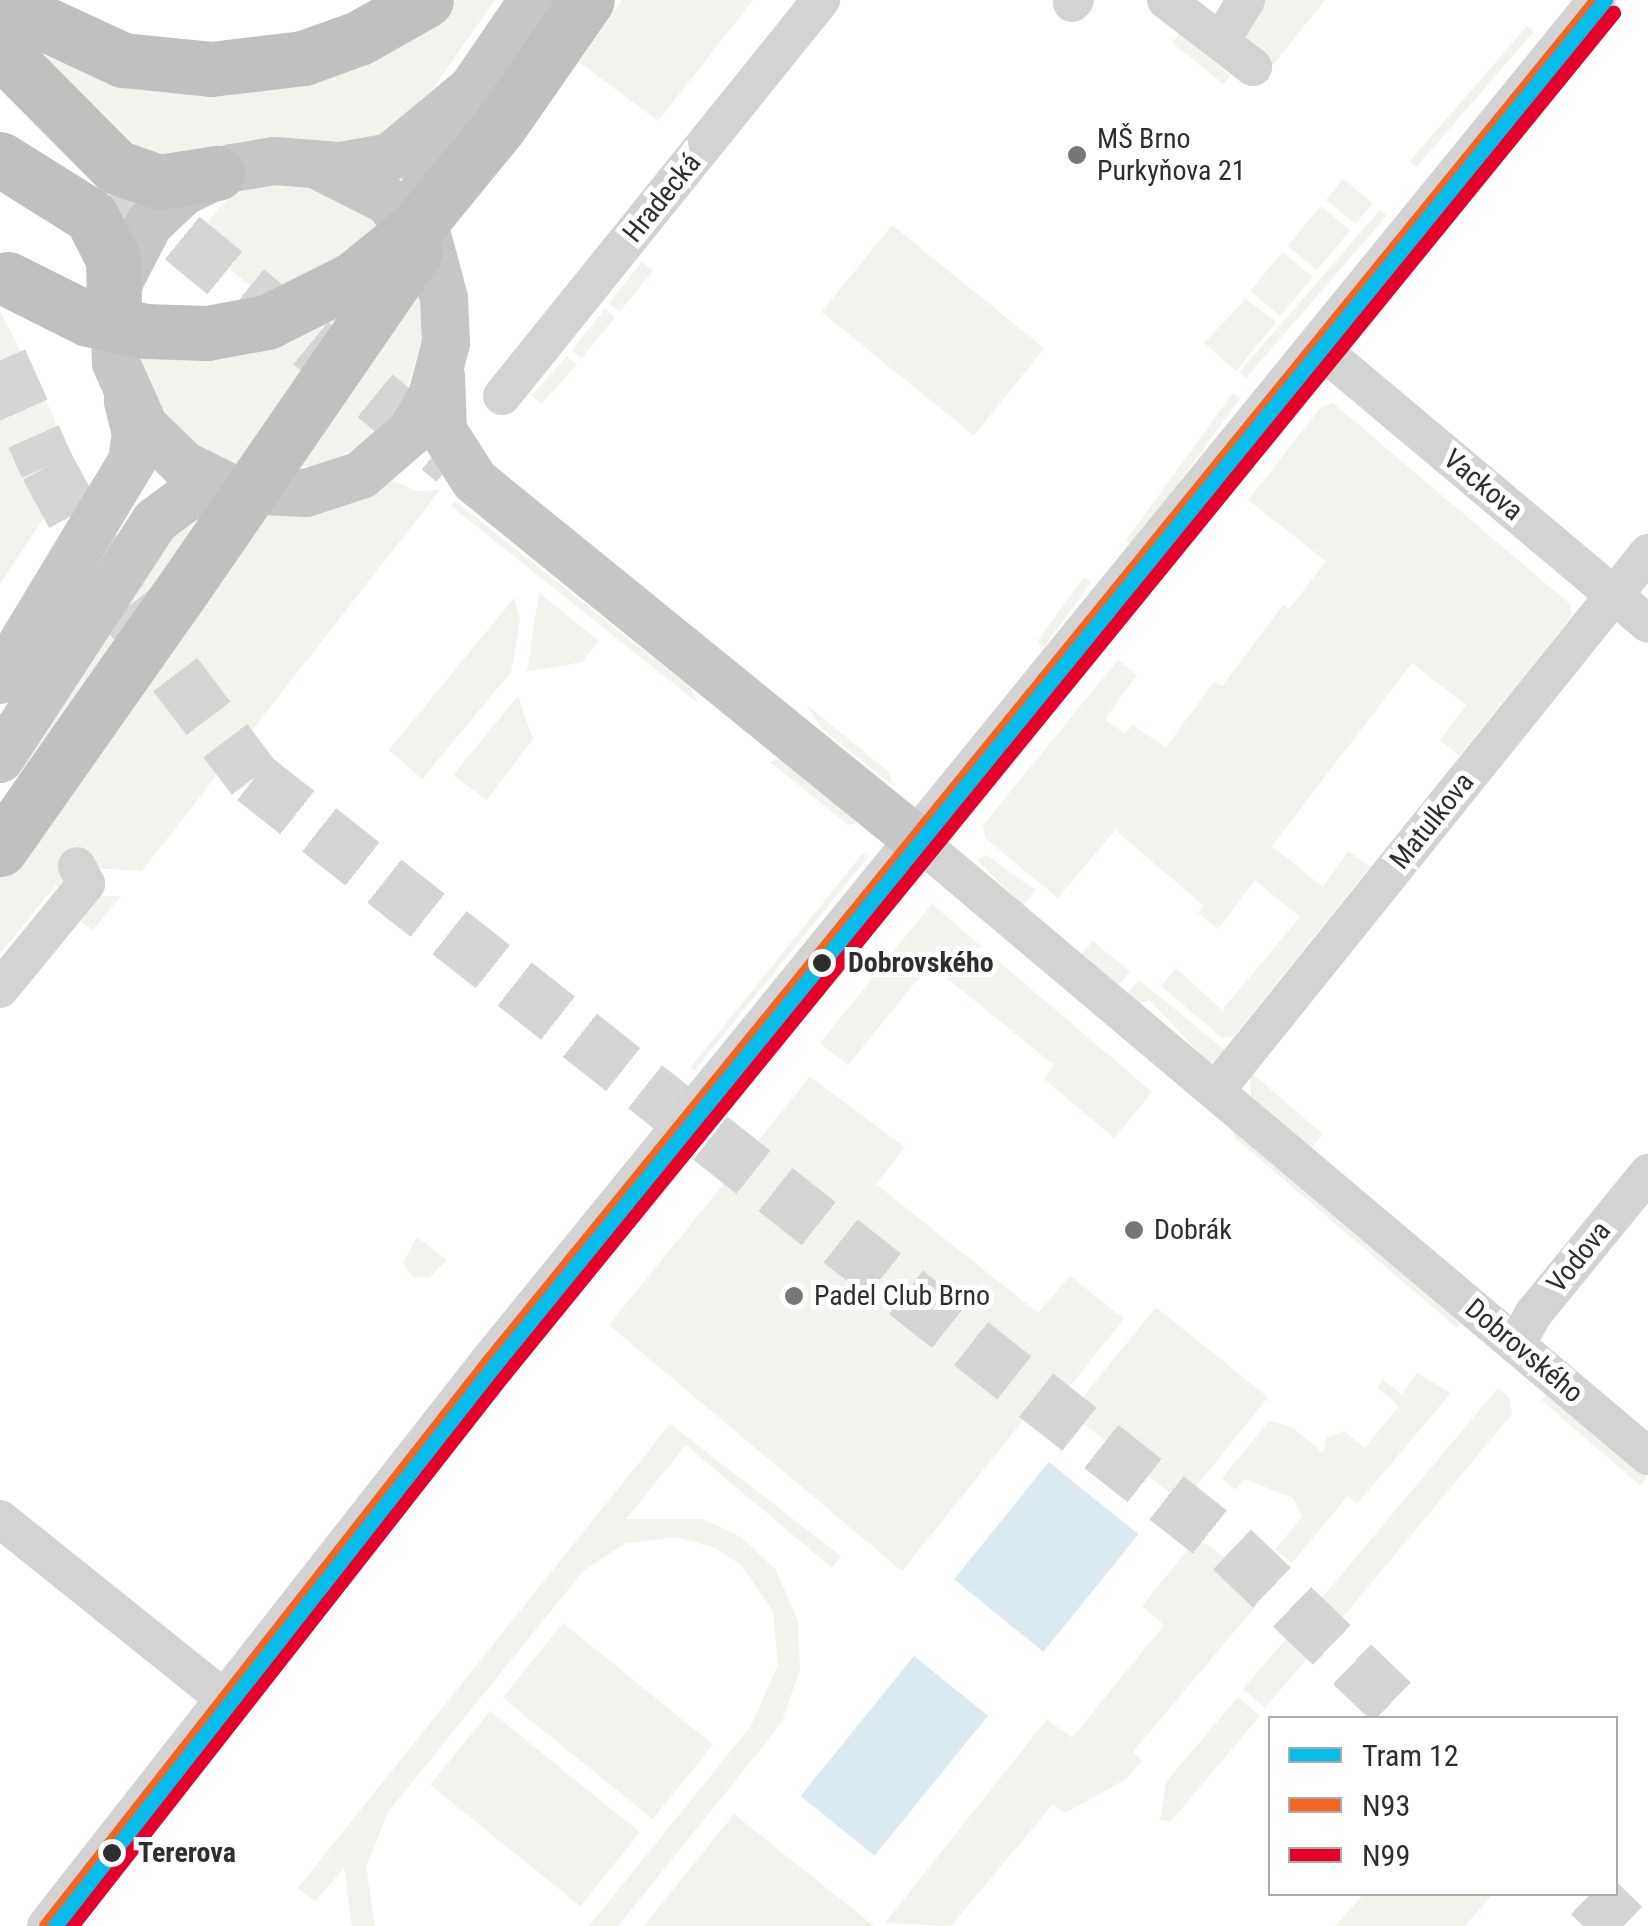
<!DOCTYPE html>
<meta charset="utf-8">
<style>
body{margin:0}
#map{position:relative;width:1648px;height:1926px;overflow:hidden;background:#fff;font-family:"Roboto Condensed",sans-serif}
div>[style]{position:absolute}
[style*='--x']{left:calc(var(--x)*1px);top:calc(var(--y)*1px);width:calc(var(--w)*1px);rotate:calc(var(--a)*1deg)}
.green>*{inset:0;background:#f1f4ec;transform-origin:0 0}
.water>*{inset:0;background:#dbe9f0;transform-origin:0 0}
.highway-tunnel>*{height:55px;margin-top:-27.5px;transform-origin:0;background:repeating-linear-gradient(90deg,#d5d5d5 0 55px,transparent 0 83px)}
.minor>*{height:38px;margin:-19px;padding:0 19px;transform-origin:19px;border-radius:19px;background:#d3d3d3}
.major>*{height:48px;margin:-24px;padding:0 24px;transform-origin:24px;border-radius:24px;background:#c6c6c6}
.highway>*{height:55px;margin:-27.5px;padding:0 27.5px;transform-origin:27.5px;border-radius:27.5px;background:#c0c0c0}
.highway-bridge>*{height:55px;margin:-27.5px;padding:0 27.5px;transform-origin:27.5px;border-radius:27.5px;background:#c0c0c0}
.bus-1>*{height:15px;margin:-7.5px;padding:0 7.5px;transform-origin:7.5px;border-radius:7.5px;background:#f26522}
.bus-2>*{height:15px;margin:-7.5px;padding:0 7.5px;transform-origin:7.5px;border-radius:7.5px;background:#e4002b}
.tram-1>*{height:15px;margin:-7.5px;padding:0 7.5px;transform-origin:7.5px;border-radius:7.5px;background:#05bcea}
.dots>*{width:28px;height:28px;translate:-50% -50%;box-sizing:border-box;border:5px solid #fff;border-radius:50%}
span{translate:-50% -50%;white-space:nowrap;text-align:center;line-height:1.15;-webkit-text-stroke:10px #fff;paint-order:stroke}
.poi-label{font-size:28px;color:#2e2e2e}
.left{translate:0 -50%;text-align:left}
.street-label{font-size:28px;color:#2e2e2e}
.stop-label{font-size:28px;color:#2e2e2e;font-weight:700}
.legend{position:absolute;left:1268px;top:1716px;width:350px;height:180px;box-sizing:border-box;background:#fff;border:2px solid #ababab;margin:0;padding:12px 18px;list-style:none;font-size:30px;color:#2e2e2e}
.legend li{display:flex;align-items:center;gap:20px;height:50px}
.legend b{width:50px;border:2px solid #ababab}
</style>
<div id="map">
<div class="green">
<i style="clip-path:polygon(457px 0,495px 0,417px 111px,386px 135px,335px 145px,270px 138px,156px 166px,27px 50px,93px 73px,443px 11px)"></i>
<i style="clip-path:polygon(622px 0,753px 0,658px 121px,579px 62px)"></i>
<i style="clip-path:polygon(1257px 0,1325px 0,1273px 65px,1241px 33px)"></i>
<i style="left:1527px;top:26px;width:9px;height:179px;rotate:41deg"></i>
<i style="left:1179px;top:34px;width:66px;height:11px;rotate:39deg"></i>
<i style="left:1343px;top:179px;width:38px;height:27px;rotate:39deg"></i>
<i style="clip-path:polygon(301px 182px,350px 199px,401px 246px,265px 297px,229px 269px,241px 253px,205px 224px,238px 188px)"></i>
<i style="left:1321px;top:206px;width:38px;height:52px;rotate:40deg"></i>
<i style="left:1380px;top:210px;width:9px;height:215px;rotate:41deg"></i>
<i style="left:892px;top:225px;width:196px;height:112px;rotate:39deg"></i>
<i style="left:1283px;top:252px;width:39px;height:51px;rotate:40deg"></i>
<i style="left:642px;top:262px;width:14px;height:53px;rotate:39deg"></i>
<i style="clip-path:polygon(419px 287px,425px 329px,402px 404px,367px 443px,319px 466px,243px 466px,193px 443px,154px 398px,137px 354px,225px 341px,242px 355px,258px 336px)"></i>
<i style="clip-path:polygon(1246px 299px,1276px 322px,1236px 371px,1204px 343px)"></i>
<i style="left:605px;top:309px;width:13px;height:53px;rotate:39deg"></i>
<i style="clip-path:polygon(0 311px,54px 417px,62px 449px,53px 504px,0 584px)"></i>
<i style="left:567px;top:356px;width:13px;height:53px;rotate:42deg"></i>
<i style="left:1233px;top:393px;width:9px;height:182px;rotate:36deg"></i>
<i style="clip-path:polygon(1333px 403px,1570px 604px,1572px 616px,1459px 756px,1440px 740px,1466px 705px,1412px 663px,1272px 846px,1323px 887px,1348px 851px,1370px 867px,1233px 1037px,1222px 1038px,1161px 986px,1176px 968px,1222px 1010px,1300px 917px,1255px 880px,1218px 929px,1198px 913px,1204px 906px,1115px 830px,1058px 898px,985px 838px,983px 825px,1118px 660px,1137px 675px,1105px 719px,1125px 734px,1132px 725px,1166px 747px,1214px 682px,1222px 686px,1283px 605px,1289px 609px,1326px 561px,1248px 500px,1322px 406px)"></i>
<i style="clip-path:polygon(394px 481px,416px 491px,440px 490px,142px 871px,94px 868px,65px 888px,55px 886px,0 954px,0 872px,257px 512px)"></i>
<i style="clip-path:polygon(455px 501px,690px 687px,698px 703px,451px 506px)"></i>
<i style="clip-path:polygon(211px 513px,21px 780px,14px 770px,162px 544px)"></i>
<i style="left:1084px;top:577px;width:9px;height:80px;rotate:36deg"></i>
<i style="clip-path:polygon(539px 593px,599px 641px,582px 662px,527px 672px)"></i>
<i style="clip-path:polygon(514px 598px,520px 620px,511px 672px,422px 779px,389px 750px)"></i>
<i style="clip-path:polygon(518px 696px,533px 739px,487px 800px,453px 775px)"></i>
<i style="clip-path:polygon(806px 704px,890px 773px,892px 785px,821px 728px)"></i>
<i style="clip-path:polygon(782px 757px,861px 822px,848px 825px,770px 762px)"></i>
<i style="clip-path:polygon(863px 853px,868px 857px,695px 1070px,691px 1067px)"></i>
<i style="clip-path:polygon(987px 855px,1035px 890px,1023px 906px,977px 860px)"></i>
<i style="clip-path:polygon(101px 896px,121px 896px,93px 930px,75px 917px)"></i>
<i style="clip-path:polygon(932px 904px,982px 947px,902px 960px,893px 952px)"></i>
<i style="left:1093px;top:941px;width:48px;height:20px;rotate:40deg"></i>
<i style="clip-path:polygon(990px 954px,1152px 1092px,1114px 1138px,1044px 1079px,1054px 1065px,938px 971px,923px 973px,848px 1065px,820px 1043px,876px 974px)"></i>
<i style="clip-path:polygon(1139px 980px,1236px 1059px,1208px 1062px,1149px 1000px,1138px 1004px,1126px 995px)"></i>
<i style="clip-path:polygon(1249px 1071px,1323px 1134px,1311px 1148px,1251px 1097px)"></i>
<i style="clip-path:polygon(810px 1077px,905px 1147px,876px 1184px,1038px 1313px,1070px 1276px,1124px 1319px,1057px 1402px,1045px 1393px,902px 1571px,609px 1325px)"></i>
<i style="clip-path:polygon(1233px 1128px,1466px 1318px,1457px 1328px,1234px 1137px)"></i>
<i style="clip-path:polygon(417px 1237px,447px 1260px,429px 1278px,413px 1277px,403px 1263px)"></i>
<i style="left:1156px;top:1307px;width:144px;height:136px;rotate:39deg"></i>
<i style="clip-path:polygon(1417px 1373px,1451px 1393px,1357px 1504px,1348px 1496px,1292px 1563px,1275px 1549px,1302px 1517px,1293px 1498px,1245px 1479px,1235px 1490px,1222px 1478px,1269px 1421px,1292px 1427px,1323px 1453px,1326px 1438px,1344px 1431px,1365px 1448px,1399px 1406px,1377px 1387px,1383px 1380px,1402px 1394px)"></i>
<i style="clip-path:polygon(1498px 1388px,1509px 1398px,1512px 1414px,1333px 1629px,1311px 1611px)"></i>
<i style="left:1549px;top:1392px;width:130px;height:11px;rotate:41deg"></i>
<i style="clip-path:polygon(670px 1424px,841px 1556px,832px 1568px,686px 1445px,626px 1519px,703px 1519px,741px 1537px,776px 1570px,798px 1621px,800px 1669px,783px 1719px,768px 1740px,618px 1926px,589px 1926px,751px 1726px,778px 1665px,773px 1611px,741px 1565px,715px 1548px,677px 1537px,624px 1544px,583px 1571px,388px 1812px,366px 1867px,375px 1926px,352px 1926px,344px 1868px,315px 1901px,298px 1888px)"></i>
<i style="clip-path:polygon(1197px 1538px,1270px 1589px,1133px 1752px,1142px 1761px,1126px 1779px,1065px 1813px,1053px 1804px,951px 1926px,885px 1923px,1047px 1719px,1072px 1738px,1164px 1625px,1142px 1606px)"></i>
<i style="left:563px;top:1623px;width:193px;height:96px;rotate:39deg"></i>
<i style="left:1300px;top:1623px;width:29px;height:87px;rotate:41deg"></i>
<i style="clip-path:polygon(1238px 1697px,1260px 1716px,1170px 1822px,1160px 1820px,1166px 1782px)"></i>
<i style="left:490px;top:1711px;width:193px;height:95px;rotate:39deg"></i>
<i style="clip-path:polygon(734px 1814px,874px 1926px,644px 1926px)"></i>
<i style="clip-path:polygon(1364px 1894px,1490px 1894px,1492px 1895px,1465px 1926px,1335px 1926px)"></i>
</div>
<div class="water">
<i style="left:1049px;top:1462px;width:115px;height:151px;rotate:39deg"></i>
<i style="left:914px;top:1656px;width:95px;height:180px;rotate:39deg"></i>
</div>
<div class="highway-tunnel">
<i style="--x:118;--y:185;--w:434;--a:39.3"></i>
<i style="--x:0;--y:360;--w:116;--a:66.1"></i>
<i style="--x:47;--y:466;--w:162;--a:61.2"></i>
<i style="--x:125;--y:608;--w:213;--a:52.8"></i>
<i style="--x:254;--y:778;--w:1245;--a:38.25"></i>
<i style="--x:1232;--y:1549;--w:245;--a:43.7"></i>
<i style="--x:1590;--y:1894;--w:46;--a:44.1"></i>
</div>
<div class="minor">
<i style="--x:1166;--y:0;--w:110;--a:37.6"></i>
<i style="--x:1072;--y:3;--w:4;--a:-45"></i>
<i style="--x:1221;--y:41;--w:48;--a:-58.6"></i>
<i style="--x:1317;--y:346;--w:432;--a:40"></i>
<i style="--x:502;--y:396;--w:509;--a:-51.15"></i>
<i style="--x:917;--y:840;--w:956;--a:40.12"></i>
<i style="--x:0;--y:989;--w:136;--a:-50.7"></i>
<i style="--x:86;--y:884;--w:20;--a:-117"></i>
<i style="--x:1217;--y:1089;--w:688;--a:-51.2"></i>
<i style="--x:1516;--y:1345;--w:37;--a:-61"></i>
<i style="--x:1534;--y:1313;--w:181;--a:-50.8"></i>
<i style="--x:0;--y:1519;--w:291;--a:38.7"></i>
<i style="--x:46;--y:1926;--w:717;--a:-51.91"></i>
<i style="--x:488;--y:1362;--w:1756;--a:-50.85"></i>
</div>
<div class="major">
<i style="--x:472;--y:89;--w:107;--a:140.3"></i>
<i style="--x:390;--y:157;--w:51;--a:169.8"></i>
<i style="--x:340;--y:166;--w:66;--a:-175.7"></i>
<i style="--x:274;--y:161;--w:43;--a:170.5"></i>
<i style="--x:232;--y:168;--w:55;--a:153.9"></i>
<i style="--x:183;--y:192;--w:47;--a:136.7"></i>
<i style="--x:149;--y:224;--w:63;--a:117.4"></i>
<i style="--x:120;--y:280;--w:28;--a:103"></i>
<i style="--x:114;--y:307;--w:56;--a:88"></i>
<i style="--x:116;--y:363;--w:69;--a:66"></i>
<i style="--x:144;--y:426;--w:56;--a:44.3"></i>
<i style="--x:184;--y:465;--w:57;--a:26.1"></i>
<i style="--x:235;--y:490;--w:71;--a:2.4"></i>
<i style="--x:306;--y:493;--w:58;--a:-18.1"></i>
<i style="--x:361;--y:475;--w:67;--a:-40.8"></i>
<i style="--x:412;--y:431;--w:40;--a:-60.3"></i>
<i style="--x:432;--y:396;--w:55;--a:-75.2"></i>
<i style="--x:446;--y:343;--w:45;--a:-92.5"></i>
<i style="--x:444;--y:298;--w:77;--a:-105.1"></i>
<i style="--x:424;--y:224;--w:38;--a:-88"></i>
<i style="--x:425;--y:186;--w:108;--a:-64.1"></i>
<i style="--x:472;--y:89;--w:108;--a:-55.6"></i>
<i style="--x:321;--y:167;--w:75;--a:26.9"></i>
<i style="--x:388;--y:201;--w:67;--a:52.3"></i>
<i style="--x:441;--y:375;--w:56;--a:88"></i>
<i style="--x:443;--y:431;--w:59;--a:57.4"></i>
<i style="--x:475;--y:481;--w:569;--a:39.08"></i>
<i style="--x:0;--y:680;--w:256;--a:-58.9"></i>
<i style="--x:132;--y:461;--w:27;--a:-82"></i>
<i style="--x:136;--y:434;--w:34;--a:-104"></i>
<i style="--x:0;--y:759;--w:284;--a:-56.9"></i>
<i style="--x:155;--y:521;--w:42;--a:-36.3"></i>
<i style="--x:189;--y:496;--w:46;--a:-7.4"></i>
</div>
<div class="highway">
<i style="--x:0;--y:3;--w:136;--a:24.9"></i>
<i style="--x:123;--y:60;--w:88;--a:5.8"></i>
<i style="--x:211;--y:69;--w:93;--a:-6.8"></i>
<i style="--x:303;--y:58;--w:59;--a:-19.7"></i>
<i style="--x:359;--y:38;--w:77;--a:-29.6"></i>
<i style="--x:0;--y:50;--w:165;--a:45.2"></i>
<i style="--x:116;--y:167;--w:46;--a:19.2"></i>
<i style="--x:159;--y:182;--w:59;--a:-8.8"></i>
<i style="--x:500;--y:125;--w:152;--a:-55.2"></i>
<i style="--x:0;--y:159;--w:107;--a:32.1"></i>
<i style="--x:91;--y:216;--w:48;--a:62.9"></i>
<i style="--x:113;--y:259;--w:48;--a:88.8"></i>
<i style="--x:0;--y:849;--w:306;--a:-54.9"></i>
</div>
<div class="highway-bridge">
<i style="--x:8;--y:279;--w:89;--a:26.6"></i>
<i style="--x:88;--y:319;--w:59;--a:11.7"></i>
<i style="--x:146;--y:331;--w:61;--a:1.9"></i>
<i style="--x:207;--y:333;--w:61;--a:-10.4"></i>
<i style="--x:267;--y:322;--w:96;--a:-26.6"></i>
<i style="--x:353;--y:279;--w:80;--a:-38.9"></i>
<i style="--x:415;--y:229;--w:134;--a:-50.7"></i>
<i style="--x:176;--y:599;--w:422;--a:-55.5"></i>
</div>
<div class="bus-1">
<i style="--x:46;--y:1926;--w:717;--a:-51.91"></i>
<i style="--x:488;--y:1362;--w:1756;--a:-50.85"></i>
</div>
<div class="bus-2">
<i style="--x:71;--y:1926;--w:702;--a:-51.89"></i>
<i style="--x:504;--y:1374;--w:1756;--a:-50.83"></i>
</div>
<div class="tram-1">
<i style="--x:55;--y:1926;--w:712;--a:-51.91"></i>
<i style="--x:494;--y:1366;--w:1761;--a:-50.88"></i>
</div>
<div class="dots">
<i style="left:1077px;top:155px;background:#777"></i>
<i style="left:822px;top:963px;background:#2e2e2e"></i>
<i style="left:1134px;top:1230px;background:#777"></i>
<i style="left:794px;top:1296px;background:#777"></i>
<i style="left:112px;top:1853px;background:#2e2e2e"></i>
</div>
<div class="poi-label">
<span class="left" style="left:1097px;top:155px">MŠ Brno<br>Purkyňova 21</span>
<span class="left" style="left:1154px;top:1230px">Dobrák</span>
<span class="left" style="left:814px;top:1296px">Padel Club Brno</span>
</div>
<div class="street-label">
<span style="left:662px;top:198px;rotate:-51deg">Hradecká</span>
<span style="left:1483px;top:485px;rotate:40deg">Vackova</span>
<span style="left:1432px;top:821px;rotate:-51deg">Matulkova</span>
<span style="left:1579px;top:1257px;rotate:-51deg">Vodova</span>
<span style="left:1524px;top:1351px;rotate:40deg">Dobrovského</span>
</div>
<div class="stop-label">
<span class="left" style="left:848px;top:963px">Dobrovského</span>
<span class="left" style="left:138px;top:1853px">Tererova</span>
</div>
<ul class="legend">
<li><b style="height:12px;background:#05bcea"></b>Tram 12</li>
<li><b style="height:12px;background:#f26522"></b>N93</li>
<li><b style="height:12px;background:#e4002b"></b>N99</li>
</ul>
</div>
